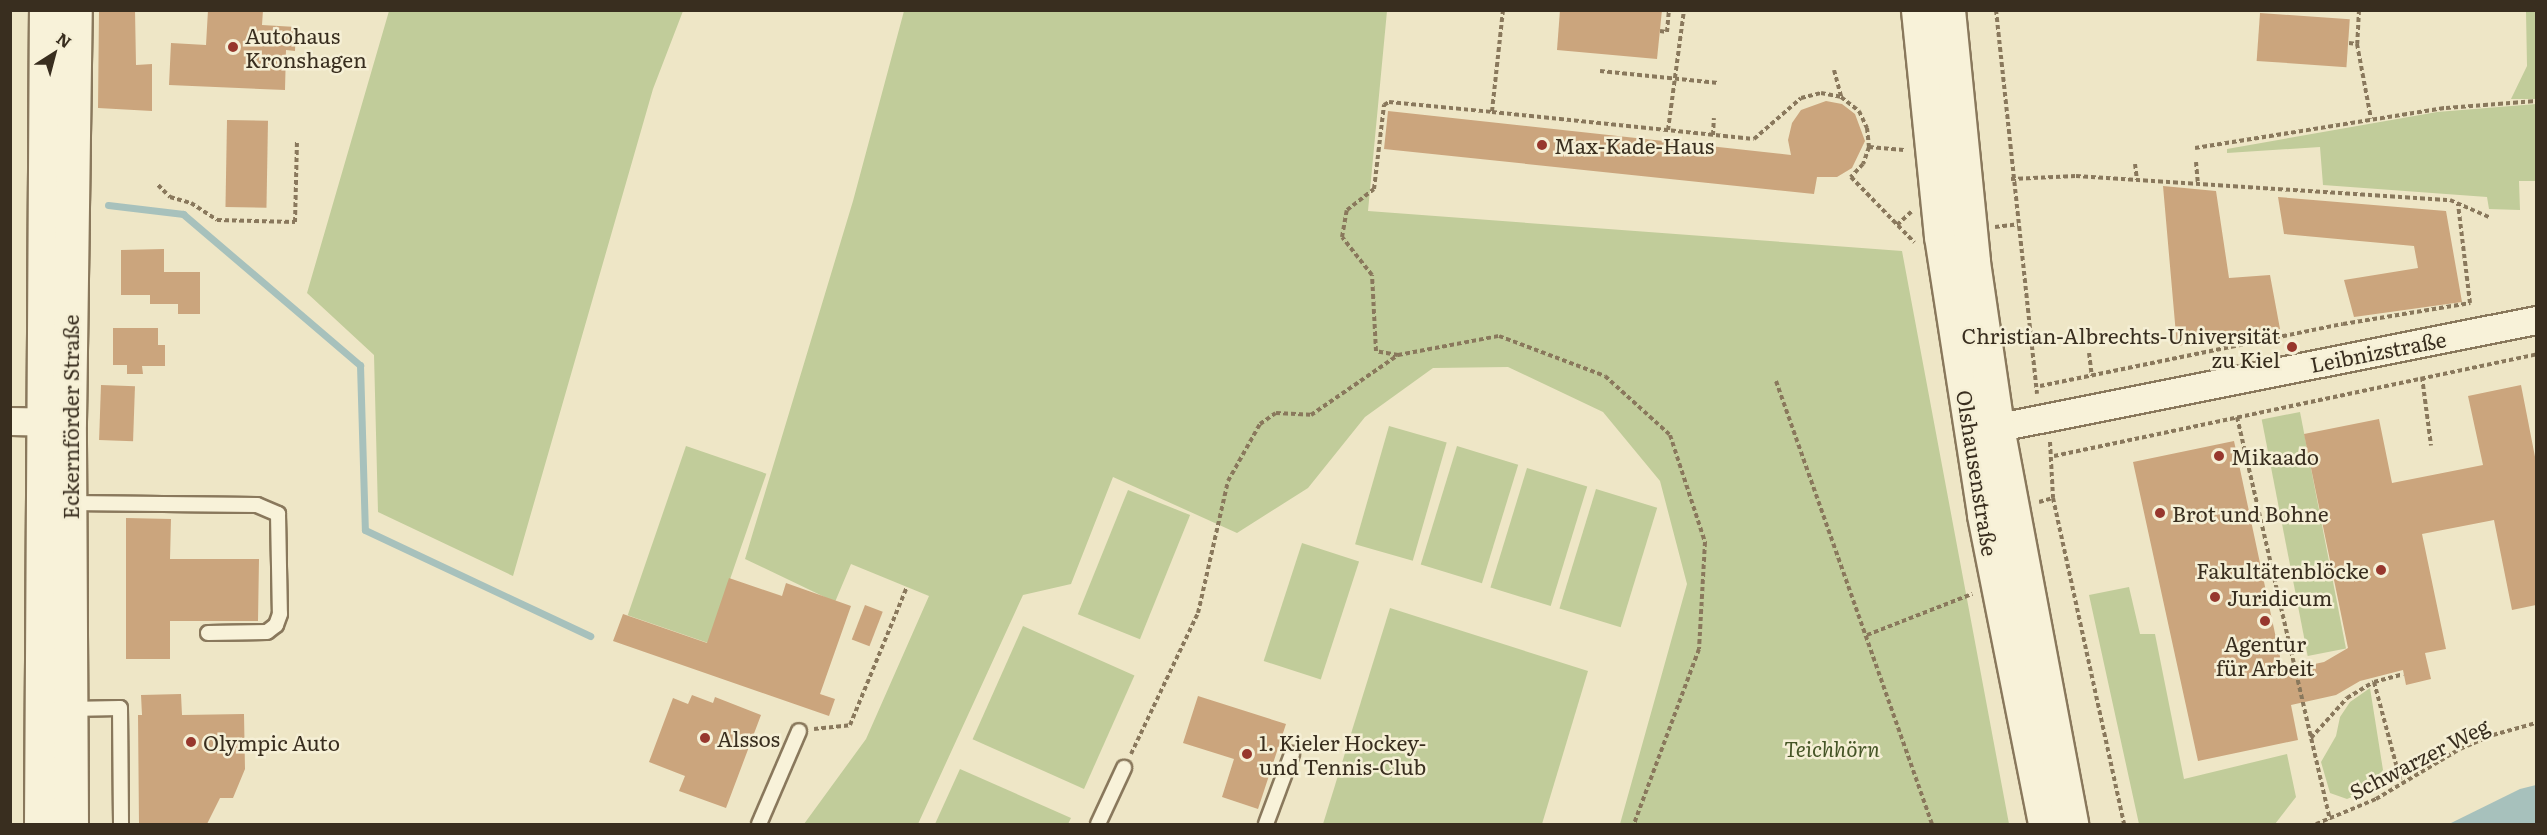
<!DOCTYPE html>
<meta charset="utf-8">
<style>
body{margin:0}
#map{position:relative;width:2547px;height:835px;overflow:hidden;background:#eee6c6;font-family:Literata,serif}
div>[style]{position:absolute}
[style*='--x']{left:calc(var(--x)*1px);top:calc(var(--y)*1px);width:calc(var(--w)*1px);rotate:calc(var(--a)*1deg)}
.green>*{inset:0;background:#c1cc9a;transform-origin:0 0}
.water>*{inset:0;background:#a7c1bc}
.stream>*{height:7px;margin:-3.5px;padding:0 3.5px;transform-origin:3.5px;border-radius:3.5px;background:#a7c1bc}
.building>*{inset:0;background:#cba57d;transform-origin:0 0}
.path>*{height:4px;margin-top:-2px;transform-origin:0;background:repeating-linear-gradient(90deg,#89785c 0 4.5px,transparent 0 7.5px)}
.roads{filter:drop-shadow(2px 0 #89785c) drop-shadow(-2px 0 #89785c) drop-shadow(0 2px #89785c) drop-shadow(0 -2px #89785c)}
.lane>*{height:14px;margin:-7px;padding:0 7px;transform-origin:7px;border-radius:7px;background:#f8f2d9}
.street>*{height:27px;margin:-13.5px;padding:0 13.5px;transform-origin:13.5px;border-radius:13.5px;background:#f8f2d9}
.secondary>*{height:33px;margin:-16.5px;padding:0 16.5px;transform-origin:16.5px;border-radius:16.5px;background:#f8f2d9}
.dots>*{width:16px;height:16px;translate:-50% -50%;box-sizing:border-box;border:3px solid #f5efd5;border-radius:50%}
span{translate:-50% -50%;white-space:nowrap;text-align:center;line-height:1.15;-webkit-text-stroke:5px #f5efd5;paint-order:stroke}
.poi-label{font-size:21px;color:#392e1f}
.left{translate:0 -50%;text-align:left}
.right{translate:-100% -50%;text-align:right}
.street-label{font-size:21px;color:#392e1f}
.park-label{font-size:21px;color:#455526;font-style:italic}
.frame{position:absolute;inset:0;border:12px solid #392e1f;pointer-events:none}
.north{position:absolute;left:24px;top:24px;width:60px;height:60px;-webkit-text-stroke:4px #f5efd5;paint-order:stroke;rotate:36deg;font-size:16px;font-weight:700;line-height:24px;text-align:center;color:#392e1f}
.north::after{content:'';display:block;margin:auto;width:21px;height:27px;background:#392e1f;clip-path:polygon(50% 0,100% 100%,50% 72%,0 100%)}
</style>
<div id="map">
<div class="green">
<i style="clip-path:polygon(389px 11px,683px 11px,653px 89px,513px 576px,378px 512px,374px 355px,307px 293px)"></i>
<i style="clip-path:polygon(904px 11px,1387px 11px,1368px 211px,1902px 251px,2009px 824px,1620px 824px,1687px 584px,1660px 481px,1603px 412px,1508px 367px,1433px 368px,1365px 417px,1308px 488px,1237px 533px,1113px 477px,1071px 584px,1023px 595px,918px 824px,804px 824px,866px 739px,929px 596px,851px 564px,835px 602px,745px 559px,853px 201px)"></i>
<i style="clip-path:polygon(2526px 11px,2536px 11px,2536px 99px,2511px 99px,2527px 66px)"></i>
<i style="clip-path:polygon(2536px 104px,2536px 181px,2519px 181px,2520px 210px,2489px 209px,2487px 197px,2323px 185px,2320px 147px,2227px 153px,2227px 149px,2437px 112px)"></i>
<i style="left:2300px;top:412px;width:241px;height:39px;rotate:79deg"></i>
<i style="left:1389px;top:426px;width:60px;height:123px;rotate:16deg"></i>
<i style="left:686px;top:446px;width:85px;height:179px;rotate:19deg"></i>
<i style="left:1457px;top:446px;width:64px;height:124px;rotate:17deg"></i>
<i style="left:1527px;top:468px;width:63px;height:125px;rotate:17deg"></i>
<i style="left:1596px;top:489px;width:64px;height:125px;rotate:17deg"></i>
<i style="left:1128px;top:490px;width:67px;height:134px;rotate:22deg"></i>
<i style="left:1302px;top:543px;width:60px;height:124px;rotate:18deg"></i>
<i style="clip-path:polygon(2129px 587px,2140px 634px,2155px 634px,2184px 779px,2287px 754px,2296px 797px,2275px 824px,2139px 824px,2089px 595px)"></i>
<i style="clip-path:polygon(1390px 608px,1588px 671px,1542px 824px,1323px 824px)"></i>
<i style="left:1023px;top:626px;width:122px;height:124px;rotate:24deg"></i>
<i style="clip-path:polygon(2370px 688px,2383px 770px,2366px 791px,2347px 799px,2330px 793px,2321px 762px,2336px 736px,2340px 717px,2350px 702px)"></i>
<i style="clip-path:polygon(960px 769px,1071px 818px,1068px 824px,935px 824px)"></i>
</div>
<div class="water">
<i style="clip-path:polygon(2536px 785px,2536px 824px,2449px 824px,2520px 789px)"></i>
</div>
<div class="stream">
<i style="--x:108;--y:205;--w:76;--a:6.8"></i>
<i style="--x:183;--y:214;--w:233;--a:40.5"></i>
<i style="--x:360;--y:365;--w:165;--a:88.3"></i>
<i style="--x:365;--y:530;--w:249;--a:25.2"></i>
</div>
<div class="building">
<i style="clip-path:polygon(99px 10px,135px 10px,136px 65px,152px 64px,152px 111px,98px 108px)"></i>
<i style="clip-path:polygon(208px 10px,263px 10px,262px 25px,296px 27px,295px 51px,286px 50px,285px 90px,169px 85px,171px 43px,206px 45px)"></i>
<i style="clip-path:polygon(1560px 10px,1662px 10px,1657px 59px,1557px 50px)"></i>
<i style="left:2260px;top:13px;width:90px;height:48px;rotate:4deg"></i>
<i style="clip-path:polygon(1826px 101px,1842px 104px,1855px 114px,1865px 141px,1852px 168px,1837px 177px,1817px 177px,1814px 194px,1384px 149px,1388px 111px,1791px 155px,1788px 140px,1792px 123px,1801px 110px)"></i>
<i style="left:227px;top:120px;width:41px;height:87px;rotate:1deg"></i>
<i style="clip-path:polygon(2163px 186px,2216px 191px,2229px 278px,2270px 275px,2280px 329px,2177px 346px)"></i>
<i style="clip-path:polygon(2278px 197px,2446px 211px,2462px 302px,2354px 317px,2344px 280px,2418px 268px,2414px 246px,2284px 234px)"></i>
<i style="clip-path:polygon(164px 249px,164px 272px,200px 272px,200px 314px,178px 314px,178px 304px,150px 304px,150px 295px,121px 295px,121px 250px)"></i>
<i style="clip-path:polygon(113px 328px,158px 328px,158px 345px,165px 345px,165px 366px,142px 366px,143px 374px,127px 374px,127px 365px,113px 365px)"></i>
<i style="left:101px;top:385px;width:34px;height:55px;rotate:2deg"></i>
<i style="clip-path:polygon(2521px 385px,2536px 462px,2536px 605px,2512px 610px,2494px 520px,2422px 534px,2446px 649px,2425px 653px,2431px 679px,2406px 685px,2403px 670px,2360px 681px,2336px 695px,2291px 705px,2298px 740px,2198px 761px,2133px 462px,2234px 441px,2283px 671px,2324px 662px,2348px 648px,2304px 434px,2379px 419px,2392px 483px,2483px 465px,2468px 396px)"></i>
<i style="clip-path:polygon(126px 518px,171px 519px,170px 559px,259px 559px,258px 621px,170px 621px,170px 659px,126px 659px)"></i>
<i style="clip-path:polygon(729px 578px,782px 596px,786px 583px,851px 606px,820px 694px,835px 699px,829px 716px,613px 641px,623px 614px,707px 643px)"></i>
<i style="left:865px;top:605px;width:19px;height:37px;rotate:21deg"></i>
<i style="clip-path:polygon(181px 694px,182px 715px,244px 714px,245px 769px,233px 798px,220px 798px,207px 824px,139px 824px,138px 715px,142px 715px,141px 695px)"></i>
<i style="clip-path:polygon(692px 695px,713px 703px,715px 697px,761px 715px,726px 808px,679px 791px,685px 776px,649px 762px,673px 698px,688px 704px)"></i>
<i style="clip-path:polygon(1198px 696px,1286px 724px,1258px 809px,1222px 797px,1234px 759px,1183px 743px)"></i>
</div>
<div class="path">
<i style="--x:1503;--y:10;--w:103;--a:96.2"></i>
<i style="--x:1492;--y:112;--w:263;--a:5.9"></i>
<i style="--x:1754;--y:139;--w:62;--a:-41.1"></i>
<i style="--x:1801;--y:98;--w:21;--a:-14"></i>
<i style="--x:1821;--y:93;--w:20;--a:11"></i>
<i style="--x:1841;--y:97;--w:23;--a:38"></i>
<i style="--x:1859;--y:111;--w:19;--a:65"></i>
<i style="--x:1867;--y:128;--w:19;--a:84"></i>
<i style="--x:1869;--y:147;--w:18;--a:109"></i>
<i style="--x:1863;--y:164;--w:18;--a:133"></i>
<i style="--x:1851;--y:177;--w:91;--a:45.9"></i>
<i style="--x:1996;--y:10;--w:386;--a:83.9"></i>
<i style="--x:2359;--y:10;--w:34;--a:93"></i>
<i style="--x:2357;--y:44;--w:76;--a:79.4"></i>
<i style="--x:1660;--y:31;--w:7;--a:8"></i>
<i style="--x:1667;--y:32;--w:22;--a:-85"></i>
<i style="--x:2349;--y:43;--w:8;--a:7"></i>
<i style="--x:1834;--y:70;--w:28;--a:75"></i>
<i style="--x:1600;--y:71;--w:119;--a:5.8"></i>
<i style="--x:1668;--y:130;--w:121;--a:-82.4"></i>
<i style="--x:1713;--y:135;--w:17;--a:-87"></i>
<i style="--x:1869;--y:147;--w:35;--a:5"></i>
<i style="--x:2195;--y:148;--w:254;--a:-9.1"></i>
<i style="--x:2446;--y:108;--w:90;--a:-4.4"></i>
<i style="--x:2196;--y:162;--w:21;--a:85"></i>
<i style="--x:2135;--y:164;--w:16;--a:83"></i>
<i style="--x:2011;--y:179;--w:65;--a:-2.6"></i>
<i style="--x:2076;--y:176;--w:375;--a:3.7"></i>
<i style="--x:2450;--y:200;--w:43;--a:23.6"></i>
<i style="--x:158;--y:185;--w:17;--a:45"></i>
<i style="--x:170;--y:197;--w:22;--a:16"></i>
<i style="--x:191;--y:203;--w:31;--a:33"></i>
<i style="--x:217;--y:220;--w:78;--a:1.5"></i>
<i style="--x:295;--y:222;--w:80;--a:-88.6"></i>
<i style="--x:1897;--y:225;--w:21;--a:-43"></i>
<i style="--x:1995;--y:227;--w:23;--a:-7"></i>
<i style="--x:2089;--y:353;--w:23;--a:83"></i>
<i style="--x:1398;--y:355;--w:22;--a:-170"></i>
<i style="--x:1376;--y:351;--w:76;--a:-93"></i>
<i style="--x:1372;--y:275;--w:48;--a:-128.3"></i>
<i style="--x:1342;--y:237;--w:27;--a:-80"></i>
<i style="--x:1347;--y:210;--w:34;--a:-38"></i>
<i style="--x:1374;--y:189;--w:85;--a:-83.2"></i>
<i style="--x:1384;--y:105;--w:6;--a:-31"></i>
<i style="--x:1389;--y:102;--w:103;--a:5.5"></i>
<i style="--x:2422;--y:377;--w:69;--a:82.5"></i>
<i style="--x:1776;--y:381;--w:470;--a:70.6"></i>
<i style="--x:2040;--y:386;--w:309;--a:-11.6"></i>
<i style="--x:2343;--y:324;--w:129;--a:-9.4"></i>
<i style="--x:2470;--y:303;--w:100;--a:-96.9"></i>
<i style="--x:2237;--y:417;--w:413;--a:77"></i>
<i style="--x:2050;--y:442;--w:56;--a:86.9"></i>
<i style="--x:2053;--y:498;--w:334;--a:77.7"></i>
<i style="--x:2054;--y:456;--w:493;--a:-11.9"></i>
<i style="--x:2039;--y:502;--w:15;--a:-16"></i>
<i style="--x:1867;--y:635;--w:113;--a:-21.3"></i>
<i style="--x:2374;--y:682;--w:105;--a:75"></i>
<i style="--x:814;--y:729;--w:36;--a:-6"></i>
<i style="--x:850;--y:725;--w:149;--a:-67.6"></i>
<i style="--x:2311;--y:738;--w:54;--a:-48"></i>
<i style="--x:2347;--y:698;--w:31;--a:-31"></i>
<i style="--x:2374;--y:682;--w:30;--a:-15"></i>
<i style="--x:1131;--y:754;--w:156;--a:-64.6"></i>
<i style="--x:1198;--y:613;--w:135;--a:-77.2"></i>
<i style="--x:1228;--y:481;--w:65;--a:-60.7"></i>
<i style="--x:1260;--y:424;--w:19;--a:-35"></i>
<i style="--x:1276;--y:413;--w:35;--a:3"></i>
<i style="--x:1311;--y:415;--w:106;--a:-34.6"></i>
<i style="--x:1398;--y:355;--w:103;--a:-10.7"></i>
<i style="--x:1499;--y:336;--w:113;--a:20.7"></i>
<i style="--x:1605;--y:376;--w:88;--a:42.2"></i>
<i style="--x:1670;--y:435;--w:113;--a:71.9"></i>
<i style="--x:1705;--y:542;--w:107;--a:93.2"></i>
<i style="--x:1699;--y:649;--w:187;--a:110.4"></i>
<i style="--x:2316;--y:824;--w:65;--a:-22.6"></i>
<i style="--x:2376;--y:799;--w:98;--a:-30.8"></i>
<i style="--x:2460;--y:749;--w:36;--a:-23"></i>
<i style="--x:2493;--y:735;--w:45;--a:-15.6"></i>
</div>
<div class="roads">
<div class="lane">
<i style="--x:69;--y:503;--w:188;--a:0.6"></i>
<i style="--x:257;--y:505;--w:23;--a:23"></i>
<i style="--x:278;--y:514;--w:100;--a:88.9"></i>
<i style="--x:280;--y:614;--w:12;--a:110"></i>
<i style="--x:276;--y:625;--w:11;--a:142"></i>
<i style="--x:267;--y:632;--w:59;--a:179"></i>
<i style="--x:69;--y:709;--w:51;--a:-1.1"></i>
<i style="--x:120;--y:708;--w:116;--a:89.5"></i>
<i style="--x:759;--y:824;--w:101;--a:-66.7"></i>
<i style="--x:1098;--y:824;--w:62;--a:-65.1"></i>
<i style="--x:1266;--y:824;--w:75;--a:-69.6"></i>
</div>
<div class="street">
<i style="--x:10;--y:421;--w:53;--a:1.1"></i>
<i style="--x:1979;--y:431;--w:568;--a:-11.27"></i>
</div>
<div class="secondary">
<i style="--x:1918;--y:10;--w:227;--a:84.2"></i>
<i style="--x:1941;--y:236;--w:282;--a:81.2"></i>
<i style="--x:1984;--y:515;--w:315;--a:78.8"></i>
<i style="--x:1948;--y:10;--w:253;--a:84.3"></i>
<i style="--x:1973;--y:262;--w:167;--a:81.7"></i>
<i style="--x:1997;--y:427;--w:404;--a:79.4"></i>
<i style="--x:41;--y:824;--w:814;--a:-89.65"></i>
<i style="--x:71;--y:824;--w:402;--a:-90.3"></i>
<i style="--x:69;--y:422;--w:412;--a:-89.2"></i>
</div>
</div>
<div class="dots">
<i style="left:233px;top:47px;background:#97372d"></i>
<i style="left:1542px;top:145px;background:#97372d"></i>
<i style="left:2292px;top:347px;background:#97372d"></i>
<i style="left:2219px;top:456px;background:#97372d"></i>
<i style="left:2160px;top:513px;background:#97372d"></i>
<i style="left:2381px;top:570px;background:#97372d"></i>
<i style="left:2215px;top:597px;background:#97372d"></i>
<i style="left:2265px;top:621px;background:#97372d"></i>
<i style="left:705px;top:738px;background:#97372d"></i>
<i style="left:191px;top:742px;background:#97372d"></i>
<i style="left:1247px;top:754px;background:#97372d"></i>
</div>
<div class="poi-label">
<span class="left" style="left:245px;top:47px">Autohaus<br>Kronshagen</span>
<span class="left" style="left:1554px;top:145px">Max-Kade-Haus</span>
<span class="right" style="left:2280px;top:347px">Christian-Albrechts-Universität<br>zu Kiel</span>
<span class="left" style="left:2231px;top:456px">Mikaado</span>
<span class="left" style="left:2172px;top:513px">Brot und Bohne</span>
<span class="right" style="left:2369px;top:570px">Fakultätenblöcke</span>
<span class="left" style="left:2227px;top:597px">Juridicum</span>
<span style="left:2265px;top:655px">Agentur<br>für Arbeit</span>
<span class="left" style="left:717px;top:738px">Alssos</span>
<span class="left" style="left:203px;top:742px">Olympic Auto</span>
<span class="left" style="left:1259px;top:754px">1. Kieler Hockey-<br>und Tennis-Club</span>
</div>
<div class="street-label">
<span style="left:2378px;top:351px;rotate:-11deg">Leibnizstraße</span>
<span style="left:70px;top:417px;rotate:-90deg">Eckernförder Straße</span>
<span style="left:1978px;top:473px;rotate:81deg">Olshausenstraße</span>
<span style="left:2419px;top:758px;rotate:-27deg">Schwarzer Weg</span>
</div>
<div class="park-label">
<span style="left:1832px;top:748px">Teichhörn</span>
</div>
<div class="frame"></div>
<div class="north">N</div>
</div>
